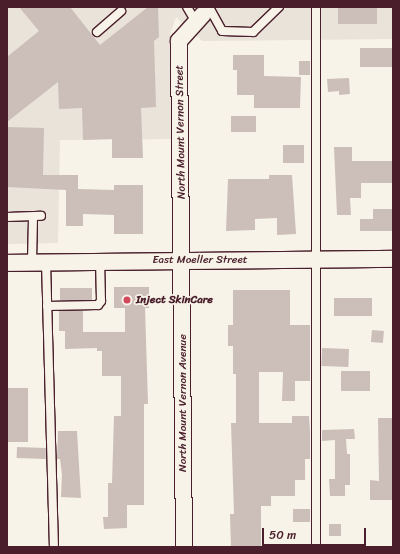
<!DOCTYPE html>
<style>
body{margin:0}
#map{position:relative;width:400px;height:554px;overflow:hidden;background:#f7f3e8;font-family:Sriracha,sans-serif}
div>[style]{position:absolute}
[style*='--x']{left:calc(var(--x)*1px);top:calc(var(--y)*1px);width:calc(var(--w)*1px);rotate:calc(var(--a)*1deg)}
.built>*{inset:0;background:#eae3da}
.building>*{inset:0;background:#ccbfb9;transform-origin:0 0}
.roads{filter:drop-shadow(1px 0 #4a1f2b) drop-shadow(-1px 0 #4a1f2b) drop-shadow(0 1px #4a1f2b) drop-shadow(0 -1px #4a1f2b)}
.service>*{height:8px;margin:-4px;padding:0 4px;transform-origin:4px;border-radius:4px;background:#f7f3e8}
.minor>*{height:16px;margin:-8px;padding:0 8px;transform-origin:8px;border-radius:8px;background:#f7f3e8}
.dots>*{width:11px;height:11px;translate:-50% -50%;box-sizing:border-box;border:2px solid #f7f3e8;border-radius:50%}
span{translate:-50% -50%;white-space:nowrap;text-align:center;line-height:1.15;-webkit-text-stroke:3.5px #f7f3e8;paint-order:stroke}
.street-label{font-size:11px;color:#4a1f2b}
.poi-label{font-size:11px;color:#4a1f2b;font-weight:700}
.left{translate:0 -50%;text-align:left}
.frame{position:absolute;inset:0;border:8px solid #4a1f2b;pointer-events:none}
.scale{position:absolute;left:262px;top:528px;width:104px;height:18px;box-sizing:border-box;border:2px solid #4a1f2b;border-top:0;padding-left:5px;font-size:12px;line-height:14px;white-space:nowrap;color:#4a1f2b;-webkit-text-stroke:3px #f7f3e8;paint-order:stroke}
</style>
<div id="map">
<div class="built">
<i style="clip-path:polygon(7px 7px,393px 7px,393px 39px,202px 41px,176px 17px,170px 35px,174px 42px,173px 139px,60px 140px,58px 243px,7px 244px)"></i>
</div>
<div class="building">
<i style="clip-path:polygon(19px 7px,70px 7px,100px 45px,148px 7px,158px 7px,159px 37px,154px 41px,156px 107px,141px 108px,143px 158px,112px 158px,112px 139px,83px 140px,82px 108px,59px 109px,58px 82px,7px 122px,7px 57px,39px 31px)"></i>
<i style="left:338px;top:7px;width:39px;height:17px"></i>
<i style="left:360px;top:48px;width:33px;height:19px"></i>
<i style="clip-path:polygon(233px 55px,264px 55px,264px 76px,301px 77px,300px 108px,254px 108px,254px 95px,237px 95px,237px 70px,233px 70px)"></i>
<i style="left:299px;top:61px;width:11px;height:14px"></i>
<i style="clip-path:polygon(349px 78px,350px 94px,339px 95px,339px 91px,328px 92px,327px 79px)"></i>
<i style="left:231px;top:116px;width:25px;height:16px"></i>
<i style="clip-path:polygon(7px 127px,44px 128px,43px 175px,78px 175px,78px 189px,114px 190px,114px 185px,143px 185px,143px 234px,114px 234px,114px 215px,83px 214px,83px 226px,66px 226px,66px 190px,7px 187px)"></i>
<i style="left:283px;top:145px;width:21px;height:18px"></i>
<i style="clip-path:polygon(334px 147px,352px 147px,352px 161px,393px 161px,393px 183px,361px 183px,361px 198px,350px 198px,351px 215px,337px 215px)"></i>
<i style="clip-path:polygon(269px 175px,292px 175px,296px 234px,277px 235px,277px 218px,255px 219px,255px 230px,226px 231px,228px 179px,269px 179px)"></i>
<i style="clip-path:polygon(373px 209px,393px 209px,393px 231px,360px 231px,360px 219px,373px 219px)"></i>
<i style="clip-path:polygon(114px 287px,149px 287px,149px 308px,145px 308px,148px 404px,144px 404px,144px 505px,127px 505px,127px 528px,104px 529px,103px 517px,108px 517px,108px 483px,112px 483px,114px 416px,121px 416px,121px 376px,102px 376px,102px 351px,97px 351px,97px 348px,65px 349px,65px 331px,59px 331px,59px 311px,83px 311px,83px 332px,125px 332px,125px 308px,114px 308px)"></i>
<i style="left:60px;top:288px;width:32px;height:12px"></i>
<i style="clip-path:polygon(233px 290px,290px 290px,290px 325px,310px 325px,310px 381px,295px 381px,295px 401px,282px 401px,283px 372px,259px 372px,259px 423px,292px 423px,292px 416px,309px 416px,310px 431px,310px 459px,305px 459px,305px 480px,295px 480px,295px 496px,271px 496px,271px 506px,261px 506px,261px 547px,231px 547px,230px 514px,234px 514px,231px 423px,236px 423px,236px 374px,233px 374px,233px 346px,228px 346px,228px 325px,233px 325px)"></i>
<i style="left:334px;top:298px;width:38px;height:18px"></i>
<i style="left:372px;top:330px;width:12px;height:12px;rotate:5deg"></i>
<i style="left:322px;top:348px;width:27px;height:18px;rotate:2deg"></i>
<i style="left:341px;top:371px;width:29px;height:20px"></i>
<i style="left:7px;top:388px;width:21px;height:54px"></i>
<i style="clip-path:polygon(378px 418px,393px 418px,393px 500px,370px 500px,370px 480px,379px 481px)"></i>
<i style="clip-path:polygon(354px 429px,355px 439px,346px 439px,347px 454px,350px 454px,350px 485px,345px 485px,345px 496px,330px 496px,329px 479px,335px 479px,335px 440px,322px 441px,322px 430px)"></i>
<i style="clip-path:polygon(58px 431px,77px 431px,81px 498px,61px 497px,62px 475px,60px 459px,57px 459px)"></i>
<i style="left:17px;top:447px;width:29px;height:11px;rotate:2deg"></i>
<i style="left:293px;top:509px;width:17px;height:13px"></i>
<i style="left:329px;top:524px;width:12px;height:12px"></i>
</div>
<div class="roads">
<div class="service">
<i style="--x:187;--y:7;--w:17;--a:59"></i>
<i style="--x:210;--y:9;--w:25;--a:61"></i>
<i style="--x:222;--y:31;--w:31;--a:2"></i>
<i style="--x:253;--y:32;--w:36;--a:-44"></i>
<i style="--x:97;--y:32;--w:32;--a:-41"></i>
<i style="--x:7;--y:217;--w:34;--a:-2"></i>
<i style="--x:32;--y:262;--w:45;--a:-88.7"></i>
<i style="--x:46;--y:262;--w:285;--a:88.4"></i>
<i style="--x:47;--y:306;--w:51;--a:-1.1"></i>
<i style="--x:98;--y:305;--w:5;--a:-53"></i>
<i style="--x:101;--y:301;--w:40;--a:-91.4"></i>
<i style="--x:316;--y:547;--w:540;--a:-90"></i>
</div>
<div class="minor">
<i style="--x:7;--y:263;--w:386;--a:-0.6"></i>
<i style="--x:184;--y:547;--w:506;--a:-90.57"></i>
<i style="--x:179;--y:41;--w:36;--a:-48"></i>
</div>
</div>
<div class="dots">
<i style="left:127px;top:300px;background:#d1495b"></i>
</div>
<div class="street-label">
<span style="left:181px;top:132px;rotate:-91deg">North Mount Vernon Street</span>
<span style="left:200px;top:260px">East Moeller Street</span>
<span style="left:183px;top:403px;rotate:-90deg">North Mount Vernon Avenue</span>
</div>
<div class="poi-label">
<span class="left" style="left:136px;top:300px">Inject SkinCare</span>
</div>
<div class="frame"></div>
<div class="scale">50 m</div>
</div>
